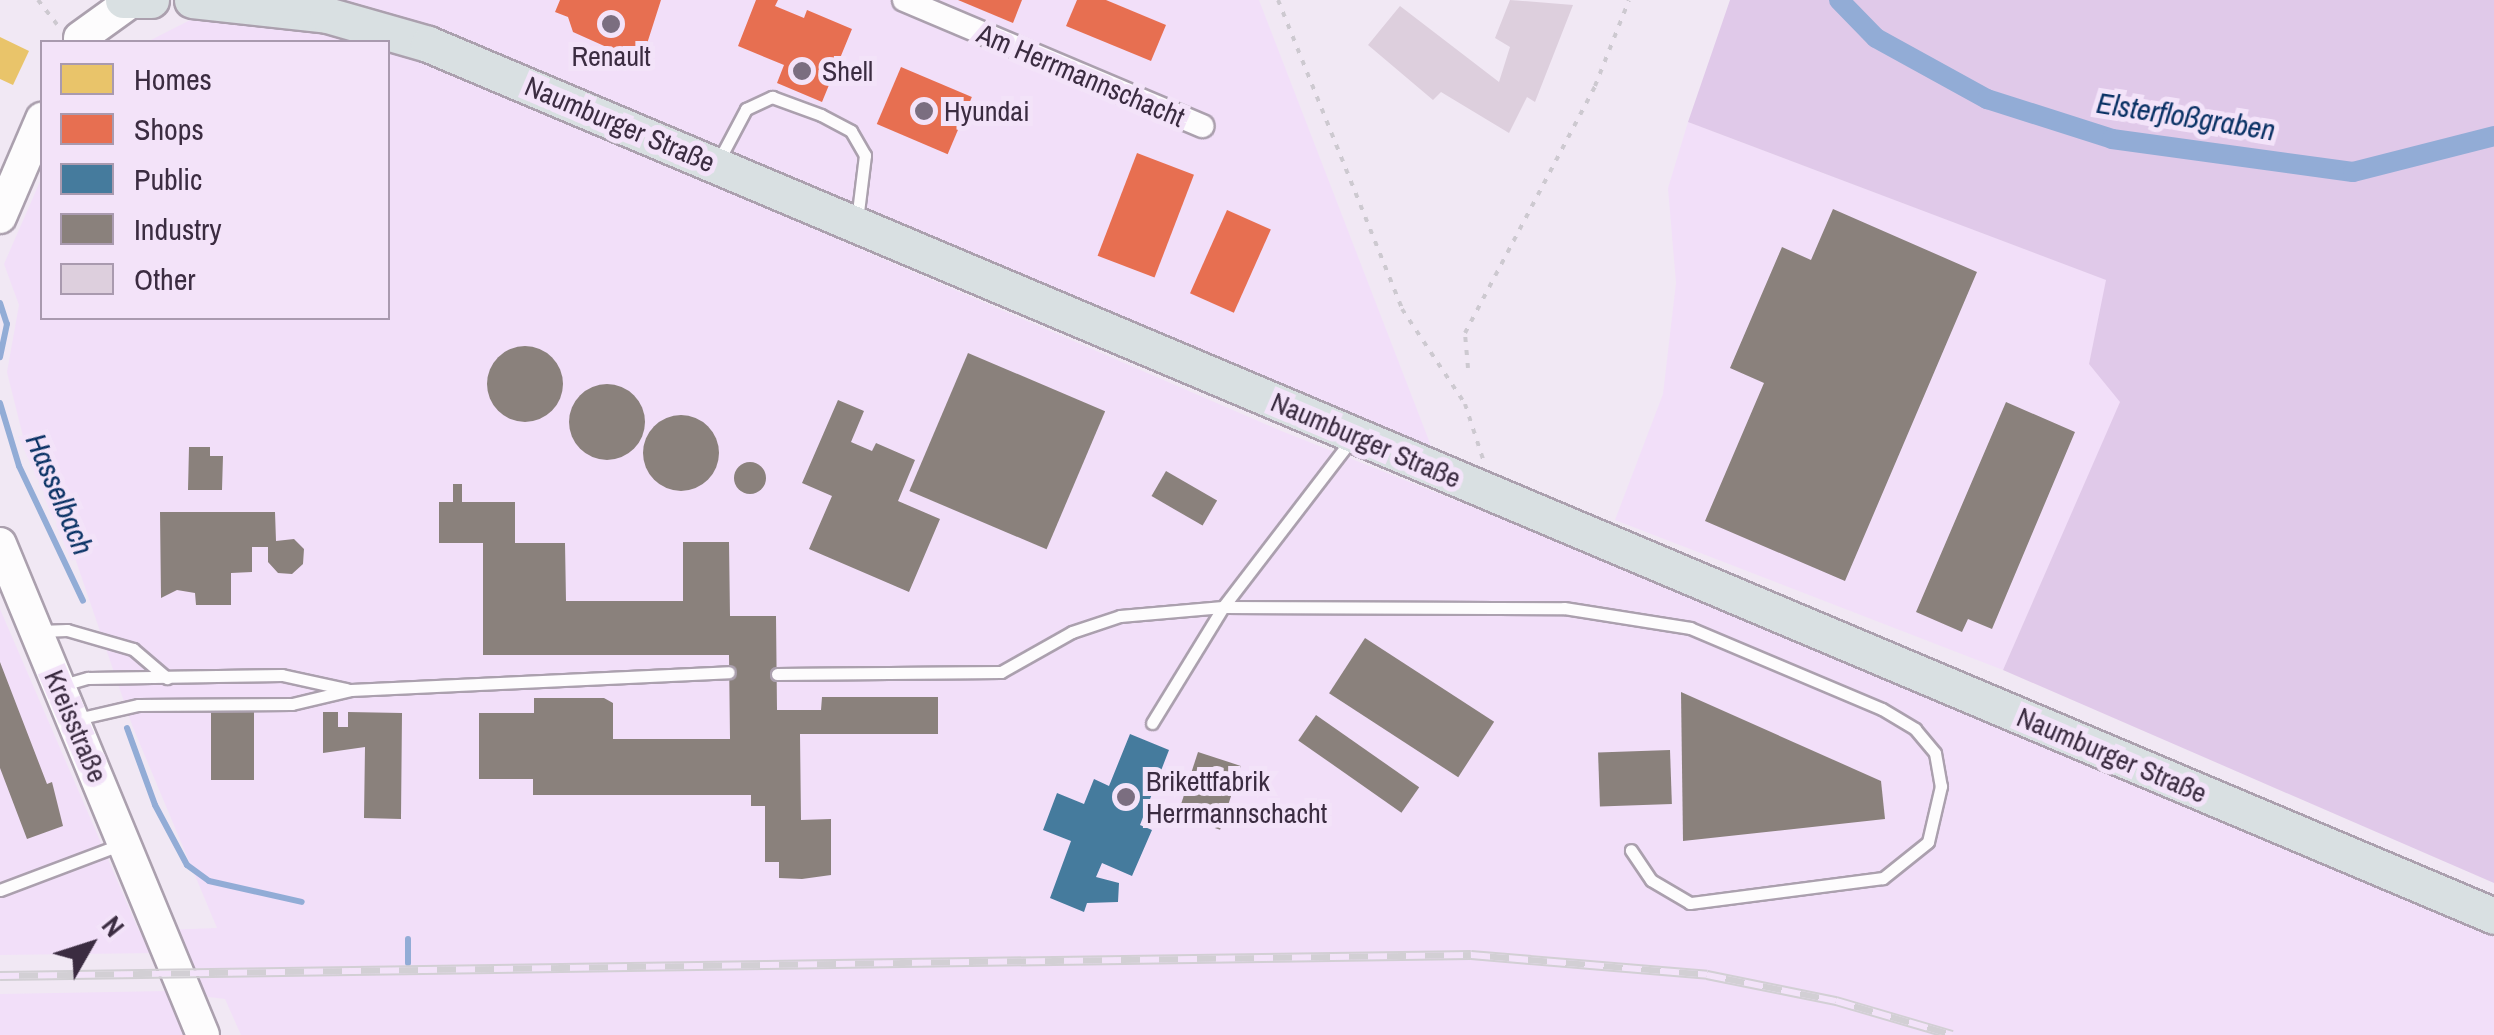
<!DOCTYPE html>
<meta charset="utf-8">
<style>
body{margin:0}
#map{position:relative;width:2494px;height:1035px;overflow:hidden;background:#f1e8f4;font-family:"Archivo Narrow",sans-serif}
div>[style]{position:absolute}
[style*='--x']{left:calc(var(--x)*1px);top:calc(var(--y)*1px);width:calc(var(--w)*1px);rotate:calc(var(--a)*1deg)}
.built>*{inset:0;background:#f2dff9}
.green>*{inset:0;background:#e0c9e9}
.homes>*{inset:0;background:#e9c46a}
.shops>*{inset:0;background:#e76f51;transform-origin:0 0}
.public>*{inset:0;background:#457b9d}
.industry>*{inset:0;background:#8a817c;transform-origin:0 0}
.round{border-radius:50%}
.stream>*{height:6px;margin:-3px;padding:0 3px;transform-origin:3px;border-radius:3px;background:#92acd6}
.canal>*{height:20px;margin:-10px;padding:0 10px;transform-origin:10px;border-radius:10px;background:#92acd6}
.building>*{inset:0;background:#ddcfdd}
.path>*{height:4px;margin-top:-2px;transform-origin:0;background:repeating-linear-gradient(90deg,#cdc9d0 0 5px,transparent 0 13px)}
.roads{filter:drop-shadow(2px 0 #aba0ae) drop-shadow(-2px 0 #aba0ae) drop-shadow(0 2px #aba0ae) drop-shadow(0 -2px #aba0ae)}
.lane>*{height:11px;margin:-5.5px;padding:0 5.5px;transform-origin:5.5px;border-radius:5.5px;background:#fdfcfd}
.street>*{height:22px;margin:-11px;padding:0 11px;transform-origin:11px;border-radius:11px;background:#fdfcfd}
.secondary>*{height:32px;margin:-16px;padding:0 16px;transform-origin:16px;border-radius:16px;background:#fdfcfd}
.primary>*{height:35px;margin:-17.5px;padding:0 17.5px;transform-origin:17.5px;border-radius:17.5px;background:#d9e0e2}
.rail>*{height:10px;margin-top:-5px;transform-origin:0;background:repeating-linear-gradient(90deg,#f3e3f9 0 19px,#d2cfd4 0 38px);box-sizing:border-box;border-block:2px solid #d2cfd4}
.dots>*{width:28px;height:28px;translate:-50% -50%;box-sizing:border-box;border:5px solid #f3e3f9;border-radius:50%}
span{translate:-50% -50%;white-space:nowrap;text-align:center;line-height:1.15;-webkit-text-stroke:10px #f3e3f9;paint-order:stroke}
.poi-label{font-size:28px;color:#3b2c41}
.left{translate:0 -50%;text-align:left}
.street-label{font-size:28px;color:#3b2c41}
.water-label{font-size:30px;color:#0a3265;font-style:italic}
.legend{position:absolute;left:40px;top:40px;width:350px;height:280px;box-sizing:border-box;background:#f3e3f9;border:2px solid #a99aaf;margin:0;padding:12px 18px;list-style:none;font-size:30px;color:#3b2c41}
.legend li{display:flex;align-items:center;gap:20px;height:50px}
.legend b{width:50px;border:2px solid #a99aaf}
.north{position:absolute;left:40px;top:895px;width:100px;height:100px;-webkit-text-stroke:8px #f3e3f9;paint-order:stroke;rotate:51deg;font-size:28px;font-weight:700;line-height:40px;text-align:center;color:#3b2c41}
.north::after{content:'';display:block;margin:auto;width:35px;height:45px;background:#3b2c41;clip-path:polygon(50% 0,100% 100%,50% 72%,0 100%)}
</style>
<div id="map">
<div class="built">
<i style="clip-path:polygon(333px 0,1259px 0,1433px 451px)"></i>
<i style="clip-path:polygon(202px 14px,304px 24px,381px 42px,147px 42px)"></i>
<i style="clip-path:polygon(388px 45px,1279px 430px,1585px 552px,2494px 937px,2494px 1035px,241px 1035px,225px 999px,169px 992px,183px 1035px,0 1035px,0 994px,168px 991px,156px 953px,0 955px,0 609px,139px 931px,217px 928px,132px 725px,75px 558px,28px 456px,7px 372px,19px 305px,4px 264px,42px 177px,42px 318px,388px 318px)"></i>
<i style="clip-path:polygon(1688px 122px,2107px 280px,2089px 364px,2121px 401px,2003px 670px,1615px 520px,1663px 394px,1676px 283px,1668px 188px)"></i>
</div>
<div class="green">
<i style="clip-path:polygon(1730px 0,2494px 0,2494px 883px,2003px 670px,2120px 402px,2089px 364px,2106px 280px,1688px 122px)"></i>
</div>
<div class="homes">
<i style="clip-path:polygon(0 37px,29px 51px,13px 85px,0 79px)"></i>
</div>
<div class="shops">
<i style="clip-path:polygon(560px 0,661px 0,645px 50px,631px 58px,573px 32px,568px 17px,555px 12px)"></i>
<i style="clip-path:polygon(756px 0,778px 0,775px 6px,804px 18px,807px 10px,852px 29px,822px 102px,777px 83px,784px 65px,738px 46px)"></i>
<i style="clip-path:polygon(958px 0,1022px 0,1013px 23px)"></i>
<i style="clip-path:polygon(1077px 0,1106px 0,1166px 25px,1151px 61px,1066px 26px)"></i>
<i style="left:901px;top:67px;width:77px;height:62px;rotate:23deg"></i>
<i style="left:1137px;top:153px;width:61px;height:110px;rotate:21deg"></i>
<i style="left:1227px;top:210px;width:48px;height:91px;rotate:24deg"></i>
</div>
<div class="public">
<i style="clip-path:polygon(1130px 734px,1169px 750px,1140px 825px,1152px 830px,1132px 876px,1102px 863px,1096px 877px,1119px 883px,1118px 902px,1087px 903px,1084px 912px,1050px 898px,1071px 841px,1043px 830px,1057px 793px,1084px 804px,1094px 779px,1109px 786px)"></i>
</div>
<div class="industry">
<i style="clip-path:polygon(1833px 209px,1977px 272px,1845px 581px,1705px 521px,1764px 383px,1730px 368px,1782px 247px,1811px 260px)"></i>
<i class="round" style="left:487px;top:346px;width:76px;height:76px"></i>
<i style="left:968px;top:353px;width:149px;height:150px;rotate:23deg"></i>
<i class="round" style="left:569px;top:384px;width:76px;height:76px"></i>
<i style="clip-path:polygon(838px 400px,864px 411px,851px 442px,872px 451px,876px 443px,915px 460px,898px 501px,940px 519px,909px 592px,809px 549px,832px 496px,802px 483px)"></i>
<i style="clip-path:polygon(2006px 402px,2075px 432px,1992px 629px,1968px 619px,1962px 632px,1916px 612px)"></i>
<i class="round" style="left:643px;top:415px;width:76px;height:76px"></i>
<i style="clip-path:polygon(189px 447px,210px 447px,210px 456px,223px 456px,222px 490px,188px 490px)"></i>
<i class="round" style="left:734px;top:462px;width:32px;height:32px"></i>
<i style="left:1166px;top:471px;width:59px;height:29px;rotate:30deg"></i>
<i style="clip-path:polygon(453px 484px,462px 484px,462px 502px,515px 502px,515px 543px,565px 543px,566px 601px,683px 601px,683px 542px,729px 542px,730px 616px,776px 616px,777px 710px,821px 710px,822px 697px,938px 697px,938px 734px,800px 734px,801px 820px,831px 819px,831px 875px,802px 879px,779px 878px,779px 862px,765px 862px,765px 806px,751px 806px,751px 795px,533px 795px,533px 779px,479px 779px,479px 713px,534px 713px,534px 698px,604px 698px,613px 703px,613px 739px,730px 739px,729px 655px,483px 655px,483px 543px,439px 543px,439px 502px,453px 502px)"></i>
<i style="clip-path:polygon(160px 512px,275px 512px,276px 541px,294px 539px,304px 549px,303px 564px,292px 574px,278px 573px,268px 562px,268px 547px,252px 547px,252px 572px,231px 573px,231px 605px,196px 605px,195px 593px,177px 590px,161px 598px)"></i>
<i style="left:1365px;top:638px;width:154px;height:66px;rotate:33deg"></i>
<i style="clip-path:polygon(0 662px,47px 784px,52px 782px,63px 826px,27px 839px,0 768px)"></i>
<i style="clip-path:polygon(1681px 692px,1881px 781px,1885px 819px,1683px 841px)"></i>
<i style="left:211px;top:712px;width:43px;height:68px"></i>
<i style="clip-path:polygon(323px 712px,338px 712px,338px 727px,348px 727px,348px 712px,402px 713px,401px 819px,364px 818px,365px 747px,323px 753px)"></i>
<i style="left:1316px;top:715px;width:126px;height:31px;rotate:35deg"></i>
<i style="left:1670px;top:750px;width:54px;height:72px;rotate:88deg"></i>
<i style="left:1198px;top:752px;width:45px;height:67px;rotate:18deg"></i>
</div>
<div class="stream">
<i style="--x:0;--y:303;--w:22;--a:72"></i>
<i style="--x:7;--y:324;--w:34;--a:102"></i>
<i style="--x:0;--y:403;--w:66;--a:73.2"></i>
<i style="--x:19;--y:466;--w:149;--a:64.6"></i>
<i style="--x:127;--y:728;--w:82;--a:70"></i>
<i style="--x:155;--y:805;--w:68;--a:61.9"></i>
<i style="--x:187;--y:865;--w:27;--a:36"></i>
<i style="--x:209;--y:881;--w:95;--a:12.7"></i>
<i style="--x:408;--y:963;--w:24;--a:-90"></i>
</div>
<div class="canal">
<i style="--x:1839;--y:0;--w:53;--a:45.8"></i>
<i style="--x:1876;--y:38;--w:127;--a:28.8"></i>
<i style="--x:1987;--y:99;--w:131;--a:17.7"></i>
<i style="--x:2112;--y:139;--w:243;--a:7.8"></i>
<i style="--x:2353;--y:172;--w:146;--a:-14.3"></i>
</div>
<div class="building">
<i style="clip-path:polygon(1510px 0,1573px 5px,1535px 102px,1527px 97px,1509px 133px,1441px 92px,1433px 100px,1368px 45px,1400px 6px,1499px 82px,1510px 47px,1495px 38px)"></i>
</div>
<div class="path">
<i style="--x:38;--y:0;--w:31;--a:52"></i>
<i style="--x:1278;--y:0;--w:333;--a:68.1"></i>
<i style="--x:1402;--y:309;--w:114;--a:56.4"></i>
<i style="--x:1465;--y:404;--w:58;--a:71.9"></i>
<i style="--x:1468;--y:368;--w:35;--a:-95"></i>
<i style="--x:1465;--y:333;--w:279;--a:-62.2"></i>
<i style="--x:1595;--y:86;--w:92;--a:-68.4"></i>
</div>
<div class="roads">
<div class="lane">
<i style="--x:719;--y:160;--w:58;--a:-62.1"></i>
<i style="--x:746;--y:109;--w:29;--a:-25"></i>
<i style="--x:772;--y:97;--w:52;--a:20.2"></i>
<i style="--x:821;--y:115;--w:34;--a:28"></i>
<i style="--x:851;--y:131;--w:28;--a:60"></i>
<i style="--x:865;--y:155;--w:65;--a:97"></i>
<i style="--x:40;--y:631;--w:27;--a:-2"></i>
<i style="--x:67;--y:630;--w:69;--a:16.1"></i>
<i style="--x:133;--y:649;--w:45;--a:40.5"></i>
<i style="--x:777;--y:674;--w:224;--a:-0.5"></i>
<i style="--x:1001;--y:672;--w:81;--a:-29.4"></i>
<i style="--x:1072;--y:632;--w:51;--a:-18.4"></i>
<i style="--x:1120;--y:616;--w:103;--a:-5"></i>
<i style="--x:1223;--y:607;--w:341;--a:0.2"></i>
<i style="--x:1564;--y:608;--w:128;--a:9"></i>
<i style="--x:1690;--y:628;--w:208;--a:22.9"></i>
<i style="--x:1882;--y:709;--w:39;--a:31"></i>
<i style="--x:1915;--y:729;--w:31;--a:50"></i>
<i style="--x:1935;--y:753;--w:34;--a:80"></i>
<i style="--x:1941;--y:786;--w:57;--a:103.1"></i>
<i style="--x:1928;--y:842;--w:58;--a:141.3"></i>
<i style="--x:1883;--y:878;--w:195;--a:172.6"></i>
<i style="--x:1690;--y:903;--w:45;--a:-149.5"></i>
<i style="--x:1651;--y:880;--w:36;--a:-124"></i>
<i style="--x:63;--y:685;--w:26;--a:-16"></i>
<i style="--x:88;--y:678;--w:194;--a:-0.9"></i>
<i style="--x:282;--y:675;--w:66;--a:12.3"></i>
<i style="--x:77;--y:719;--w:63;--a:-12.9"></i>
<i style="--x:138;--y:705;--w:154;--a:-0.4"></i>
<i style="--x:292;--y:704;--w:61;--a:-13.3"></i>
<i style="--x:351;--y:690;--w:378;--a:-2.7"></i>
<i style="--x:1152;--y:723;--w:136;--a:-58.5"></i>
<i style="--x:1223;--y:607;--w:212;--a:-52.5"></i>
<i style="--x:0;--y:890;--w:130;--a:-20.7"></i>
</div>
<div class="street">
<i style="--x:904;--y:0;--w:324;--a:22.9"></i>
</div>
<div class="secondary">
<i style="--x:80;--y:38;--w:62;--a:-35.8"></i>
<i style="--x:0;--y:217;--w:107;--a:-66.8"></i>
<i style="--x:0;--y:544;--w:531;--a:67.54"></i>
</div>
<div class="primary">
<i style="--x:123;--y:0;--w:28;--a:0"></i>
<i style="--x:192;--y:0;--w:136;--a:6.3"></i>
<i style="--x:327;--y:15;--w:105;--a:16"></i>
<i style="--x:428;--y:44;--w:2242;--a:22.88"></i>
</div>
</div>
<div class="rail">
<i style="--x:0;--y:976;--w:1471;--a:-0.82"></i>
<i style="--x:1471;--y:955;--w:237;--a:4.8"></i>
<i style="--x:1707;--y:975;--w:132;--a:11.4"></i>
<i style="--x:1836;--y:1001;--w:121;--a:16.3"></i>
</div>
<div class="dots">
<i style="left:611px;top:24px;background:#7b6e80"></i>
<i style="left:802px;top:71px;background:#7b6e80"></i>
<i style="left:924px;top:111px;background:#7b6e80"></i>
<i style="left:1126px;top:797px;background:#7b6e80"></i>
</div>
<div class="poi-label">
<span style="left:611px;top:56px">Renault</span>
<span class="left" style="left:822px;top:71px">Shell</span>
<span class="left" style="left:944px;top:111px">Hyundai</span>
<span class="left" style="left:1146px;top:797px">Brikettfabrik<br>Herrmannschacht</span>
</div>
<div class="street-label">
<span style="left:1081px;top:75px;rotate:23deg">Am Herrmannschacht</span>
<span style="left:620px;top:124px;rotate:23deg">Naumburger Straße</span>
<span style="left:1366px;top:440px;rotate:23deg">Naumburger Straße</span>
<span style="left:76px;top:726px;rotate:67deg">Kreisstraße</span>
<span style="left:2112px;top:755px;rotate:23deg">Naumburger Straße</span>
</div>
<div class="water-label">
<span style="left:2186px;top:116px;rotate:9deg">Elsterfloßgraben</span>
<span style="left:60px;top:494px;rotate:67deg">Hasselbach</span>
</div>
<ul class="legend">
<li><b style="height:28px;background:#e9c46a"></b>Homes</li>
<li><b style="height:28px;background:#e76f51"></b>Shops</li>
<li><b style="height:28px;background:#457b9d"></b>Public</li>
<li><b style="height:28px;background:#8a817c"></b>Industry</li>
<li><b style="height:28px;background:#ddcfdd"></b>Other</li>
</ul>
<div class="north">N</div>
</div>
